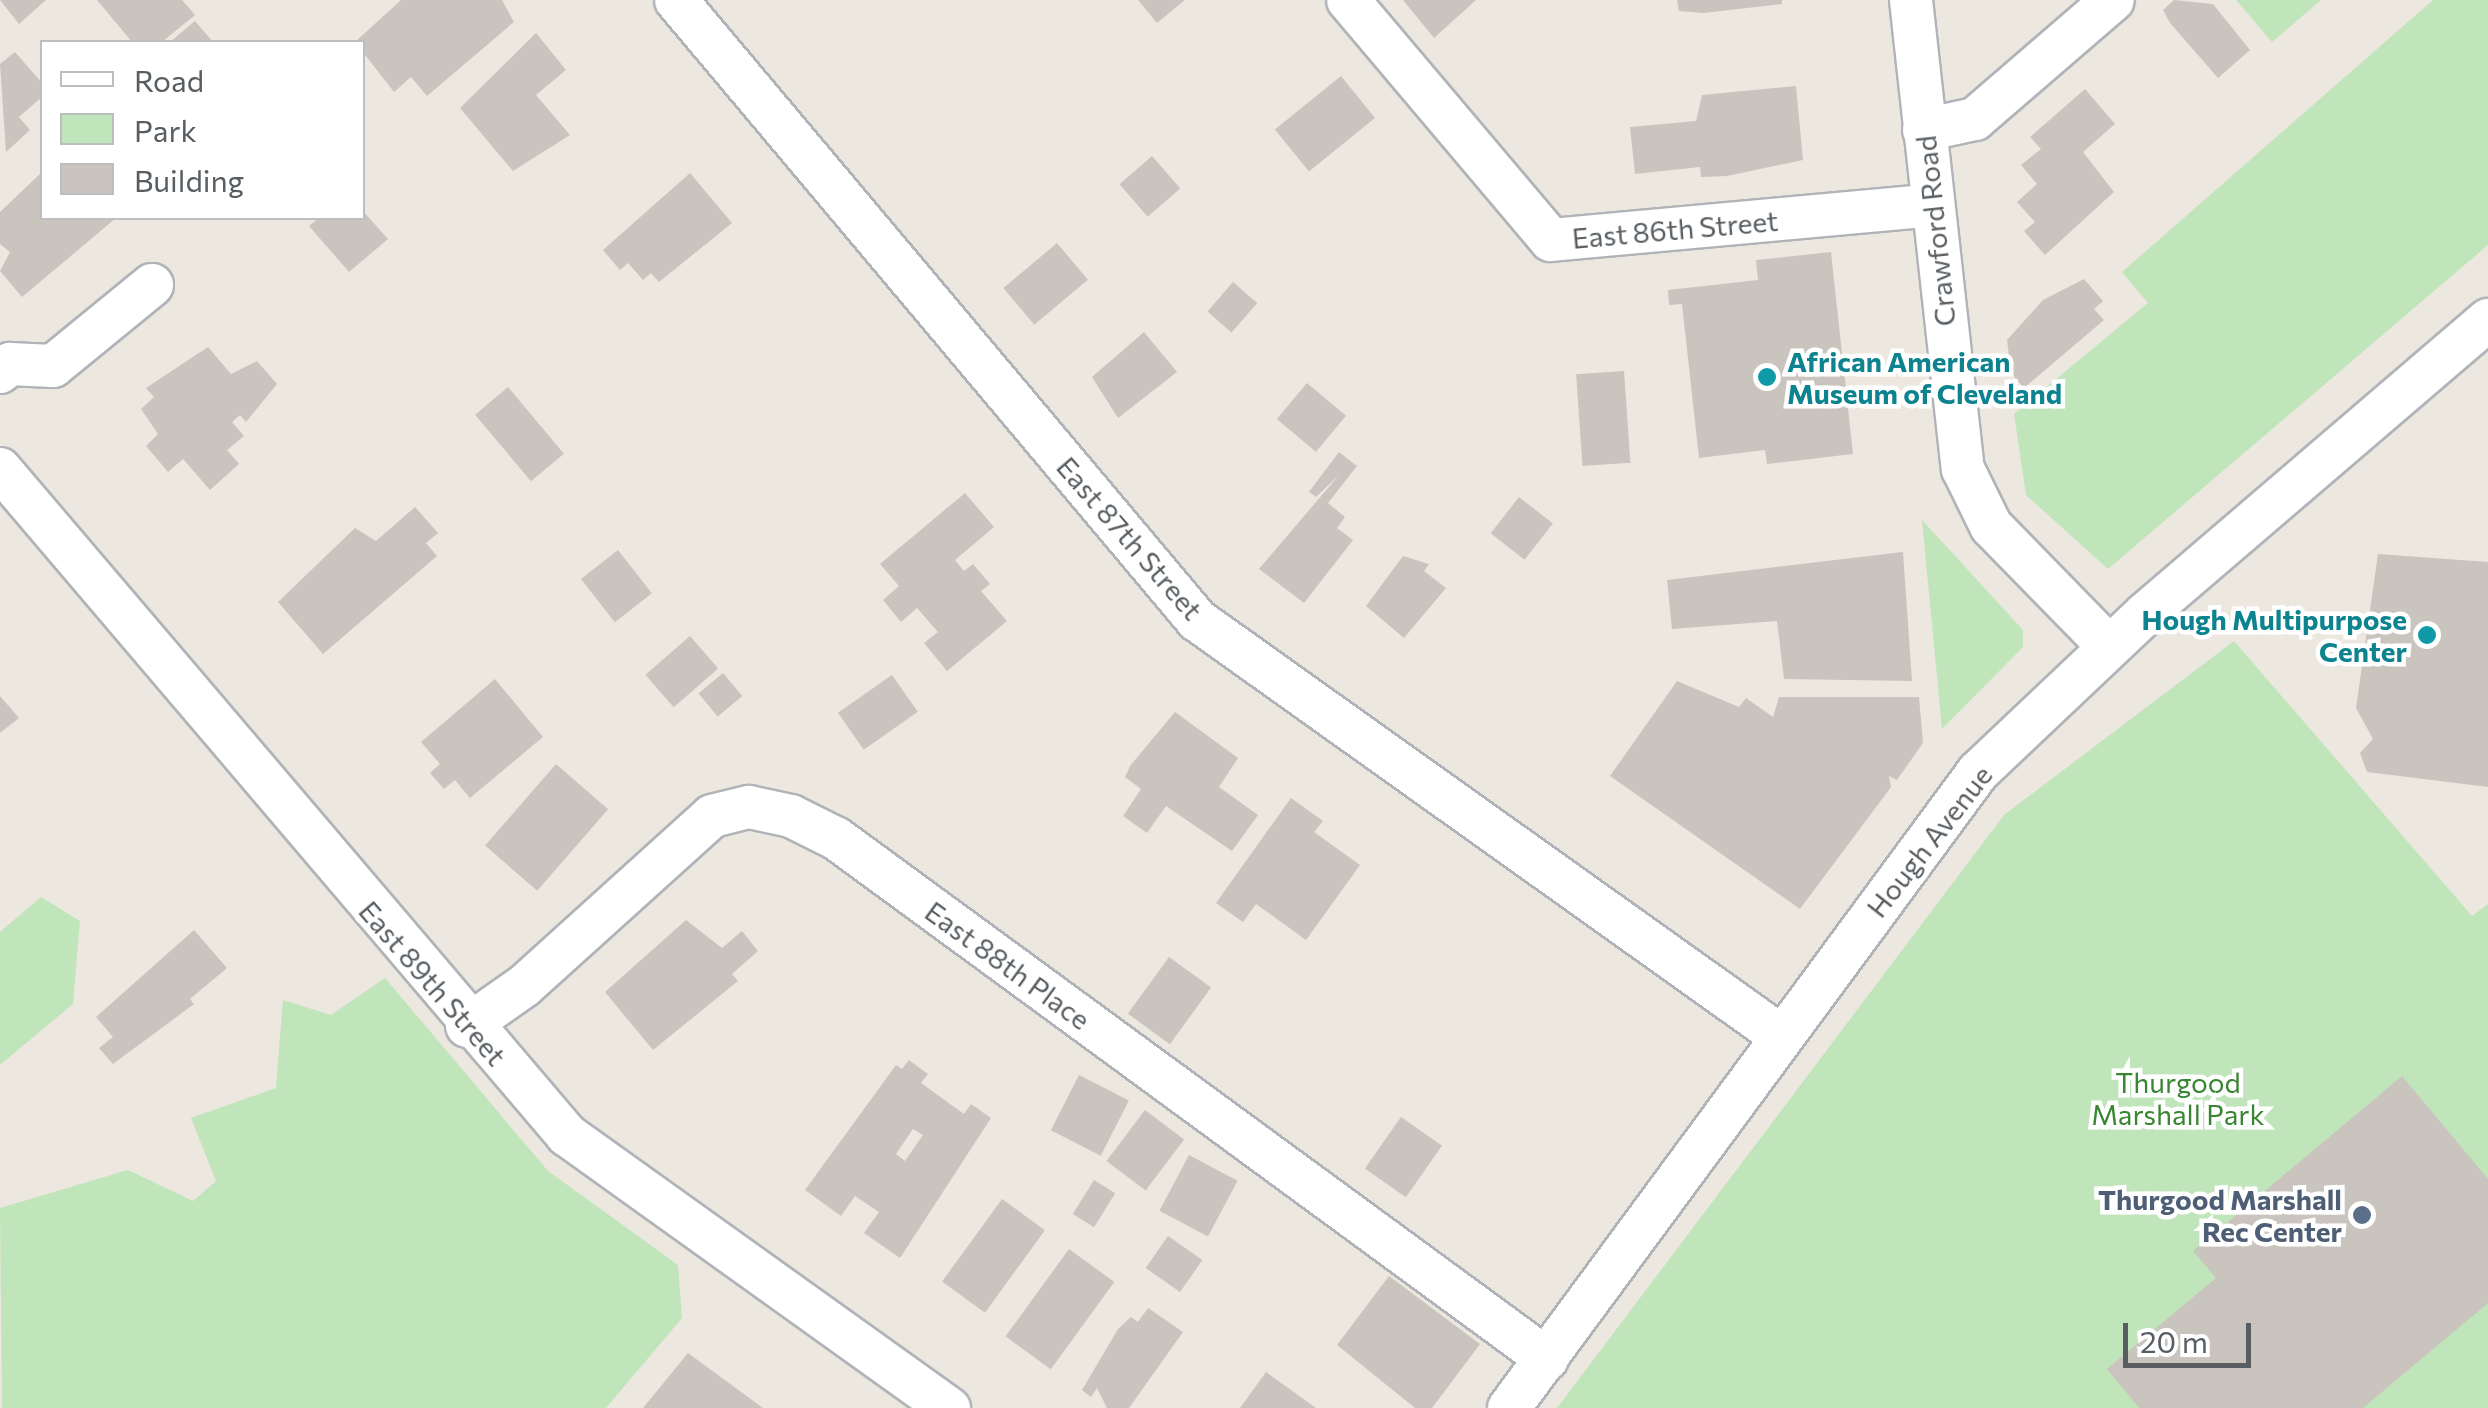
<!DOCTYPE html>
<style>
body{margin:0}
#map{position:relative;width:2488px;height:1408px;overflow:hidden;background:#ece7df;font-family:Commissioner,sans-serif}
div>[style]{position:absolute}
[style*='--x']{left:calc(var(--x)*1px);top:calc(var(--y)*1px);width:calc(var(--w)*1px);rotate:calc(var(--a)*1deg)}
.green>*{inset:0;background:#c0e5ba}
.building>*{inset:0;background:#cac4be;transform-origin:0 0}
.roads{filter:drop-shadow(2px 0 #b0b4b8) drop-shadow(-2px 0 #b0b4b8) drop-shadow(0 2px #b0b4b8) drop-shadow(0 -2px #b0b4b8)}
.minor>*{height:42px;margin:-21px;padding:0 21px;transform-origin:21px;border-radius:21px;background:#fff}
.dots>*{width:28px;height:28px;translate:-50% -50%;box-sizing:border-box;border:5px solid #fff;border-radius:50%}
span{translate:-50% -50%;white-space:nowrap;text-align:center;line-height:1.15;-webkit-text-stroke:9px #fff;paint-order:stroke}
.street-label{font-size:28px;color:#585d61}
.culture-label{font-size:28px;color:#0d838f;font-weight:700}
.left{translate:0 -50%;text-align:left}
.right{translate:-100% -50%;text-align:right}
.park-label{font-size:28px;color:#398632}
.service-label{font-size:28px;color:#4e5e75;font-weight:700}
.legend{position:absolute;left:40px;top:40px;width:325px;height:180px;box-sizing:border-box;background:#fff;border:2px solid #bcbec0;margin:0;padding:12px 18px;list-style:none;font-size:30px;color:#585d61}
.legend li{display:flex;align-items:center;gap:20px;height:50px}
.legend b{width:50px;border:2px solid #bcbec0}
.scale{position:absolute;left:2123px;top:1323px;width:128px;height:45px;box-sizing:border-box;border:5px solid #585d61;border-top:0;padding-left:12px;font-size:30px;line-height:35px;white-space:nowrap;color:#585d61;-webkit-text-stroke:8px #fff;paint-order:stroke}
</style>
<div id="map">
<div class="green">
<i style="clip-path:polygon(2236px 0,2321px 0,2272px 42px)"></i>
<i style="clip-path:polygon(2433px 0,2488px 0,2488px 245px,2108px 569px,2026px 495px,2014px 414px,2148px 303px,2122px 272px)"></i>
<i style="clip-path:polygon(1922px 520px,2023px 630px,2023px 647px,1942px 729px)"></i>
<i style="clip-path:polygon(2234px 641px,2472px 916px,2488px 904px,2488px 1408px,1557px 1408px,2004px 815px)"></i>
<i style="clip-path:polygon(41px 897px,80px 921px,73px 1004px,0 1065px,0 932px)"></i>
<i style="clip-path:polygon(385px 978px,548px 1171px,678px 1265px,682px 1318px,606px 1408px,2px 1408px,0 1208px,128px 1170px,193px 1201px,216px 1181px,191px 1118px,276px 1088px,283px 1000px,331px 1015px)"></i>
</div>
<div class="building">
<i style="clip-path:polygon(0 0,46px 0,19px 24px)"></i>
<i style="clip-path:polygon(97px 0,182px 0,195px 15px,162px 42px,132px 42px)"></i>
<i style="clip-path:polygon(401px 0,502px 0,514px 22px,427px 96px,411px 77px,394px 92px,355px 42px)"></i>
<i style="clip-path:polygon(1138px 0,1185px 0,1157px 23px)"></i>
<i style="clip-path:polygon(1403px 0,1476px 0,1434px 38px)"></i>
<i style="clip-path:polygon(1677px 0,1782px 0,1782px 4px,1704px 13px,1679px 11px)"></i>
<i style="clip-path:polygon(2174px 0,2213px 4px,2250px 50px,2218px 78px,2170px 23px,2163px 10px)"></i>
<i style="clip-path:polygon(195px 21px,213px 42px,170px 42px)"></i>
<i style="clip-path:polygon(536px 33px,566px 70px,536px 95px,570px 135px,513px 171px,460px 108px)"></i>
<i style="clip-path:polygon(15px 52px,42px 83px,42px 97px,19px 117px,30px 130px,6px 152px,0 64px)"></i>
<i style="left:1341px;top:76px;width:54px;height:85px;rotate:51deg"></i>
<i style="clip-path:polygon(1796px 86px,1803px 160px,1727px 176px,1701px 177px,1700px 167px,1635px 174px,1630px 127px,1696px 121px,1702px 95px)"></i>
<i style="clip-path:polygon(2085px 89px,2115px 124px,2083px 152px,2114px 192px,2045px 255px,2024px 231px,2035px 222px,2017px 202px,2037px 184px,2021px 165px,2041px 149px,2030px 137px)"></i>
<i style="left:1152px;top:156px;width:43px;height:43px;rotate:49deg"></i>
<i style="clip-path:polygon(42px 172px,42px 218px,116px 218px,22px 297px,0 271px,10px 252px,0 244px,0 212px)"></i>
<i style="clip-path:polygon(690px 173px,732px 223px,659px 282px,651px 273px,643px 280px,628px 263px,620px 270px,603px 250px)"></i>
<i style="clip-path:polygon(362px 210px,388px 239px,349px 272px,309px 226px,319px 218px,362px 218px)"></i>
<i style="left:1057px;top:243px;width:48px;height:70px;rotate:50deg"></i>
<i style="clip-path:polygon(1831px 252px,1853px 454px,1767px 464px,1765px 450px,1699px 458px,1682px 304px,1669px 305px,1668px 290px,1758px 280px,1756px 260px)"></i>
<i style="clip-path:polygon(2084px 279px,2103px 301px,2094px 309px,2104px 320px,2024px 388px,2011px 373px,2007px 340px,2043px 300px)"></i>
<i style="left:1233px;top:282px;width:32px;height:39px;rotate:41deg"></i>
<i style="clip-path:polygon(1144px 332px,1177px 372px,1118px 418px,1092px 377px)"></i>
<i style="clip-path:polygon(208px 347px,231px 374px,257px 361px,277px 384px,246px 422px,240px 415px,232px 422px,244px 436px,227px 450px,239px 464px,210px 490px,183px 459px,168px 472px,146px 446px,158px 434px,141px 409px,154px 397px,146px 388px)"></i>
<i style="left:1624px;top:371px;width:92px;height:48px;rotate:86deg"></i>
<i style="left:1307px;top:383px;width:51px;height:47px;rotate:40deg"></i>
<i style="left:508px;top:387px;width:87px;height:43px;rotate:50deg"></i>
<i style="clip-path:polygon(1339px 452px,1357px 466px,1328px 503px,1345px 517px,1337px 528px,1353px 540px,1304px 603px,1259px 569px,1339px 475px,1316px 497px,1309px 492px)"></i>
<i style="clip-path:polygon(965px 493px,994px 527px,955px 560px,964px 571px,973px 564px,990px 584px,981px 591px,1007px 621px,947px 671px,924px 643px,938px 632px,917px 608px,901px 622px,883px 600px,899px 586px,880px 564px)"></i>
<i style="left:1519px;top:497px;width:43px;height:46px;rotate:38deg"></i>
<i style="clip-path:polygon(415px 507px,438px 533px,426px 543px,437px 556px,323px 654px,278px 602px,355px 528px,376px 541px)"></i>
<i style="left:618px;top:550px;width:55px;height:47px;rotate:52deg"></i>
<i style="clip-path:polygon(1903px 552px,1912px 681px,1784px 679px,1777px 621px,1672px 629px,1667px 580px)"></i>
<i style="clip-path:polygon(2378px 554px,2488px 562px,2488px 787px,2367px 772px,2360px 753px,2373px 739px,2356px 708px)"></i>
<i style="clip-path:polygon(1403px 556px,1429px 564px,1424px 571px,1446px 588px,1404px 638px,1366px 606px)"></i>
<i style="left:690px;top:636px;width:43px;height:59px;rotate:49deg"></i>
<i style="left:723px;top:673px;width:30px;height:32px;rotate:50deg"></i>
<i style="left:892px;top:675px;width:45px;height:66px;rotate:55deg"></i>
<i style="clip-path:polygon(495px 679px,543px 737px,470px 798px,455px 780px,444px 789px,430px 773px,440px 764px,421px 742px)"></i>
<i style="clip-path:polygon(1677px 681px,1739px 707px,1746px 698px,1773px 717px,1779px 697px,1919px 697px,1923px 743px,1897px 780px,1889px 776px,1891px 787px,1800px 909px,1610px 776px)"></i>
<i style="clip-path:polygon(0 696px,19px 718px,0 733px)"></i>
<i style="clip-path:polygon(1175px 712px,1238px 758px,1219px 787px,1258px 815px,1232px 851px,1166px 806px,1147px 833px,1123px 816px,1141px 789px,1125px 777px,1130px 766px)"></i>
<i style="left:556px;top:764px;width:69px;height:108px;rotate:41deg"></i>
<i style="clip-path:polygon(1291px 798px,1323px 821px,1314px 832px,1360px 865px,1306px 940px,1256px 904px,1243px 922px,1216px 903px)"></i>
<i style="clip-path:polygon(686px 920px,722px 948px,742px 931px,758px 951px,732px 974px,738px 981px,653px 1050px,605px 992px)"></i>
<i style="clip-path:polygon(194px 930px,227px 968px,190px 999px,194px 1004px,113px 1064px,99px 1048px,113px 1037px,96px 1017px)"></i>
<i style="left:1169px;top:957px;width:52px;height:70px;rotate:36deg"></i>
<i style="clip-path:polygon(evenodd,909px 1060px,928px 1074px,921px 1083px,964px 1114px,971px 1104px,991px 1118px,900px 1258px,864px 1233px,879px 1212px,855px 1196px,841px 1216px,805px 1190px,896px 1065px,902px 1069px,909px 1060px,913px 1129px,923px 1135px,905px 1161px,896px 1154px,913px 1129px)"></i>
<i style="left:1079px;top:1075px;width:56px;height:62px;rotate:27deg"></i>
<i style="clip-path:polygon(2402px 1076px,2488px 1179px,2488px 1303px,2363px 1408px,2139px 1408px,2107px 1369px,2216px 1278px,2193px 1251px)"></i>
<i style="left:1145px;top:1110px;width:49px;height:64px;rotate:37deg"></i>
<i style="left:1401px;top:1117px;width:50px;height:63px;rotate:35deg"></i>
<i style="left:1189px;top:1155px;width:55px;height:63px;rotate:28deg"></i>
<i style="left:1094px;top:1180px;width:25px;height:40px;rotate:32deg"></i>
<i style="left:1002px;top:1199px;width:53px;height:102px;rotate:36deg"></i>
<i style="left:1168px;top:1236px;width:42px;height:39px;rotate:35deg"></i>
<i style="left:1069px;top:1249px;width:56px;height:108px;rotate:36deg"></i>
<i style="clip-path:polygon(1389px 1276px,1480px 1344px,1432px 1408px,1415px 1408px,1337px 1345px)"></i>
<i style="clip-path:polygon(1148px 1308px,1183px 1332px,1129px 1408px,1107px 1408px,1097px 1388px,1091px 1397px,1082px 1390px,1118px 1329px,1131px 1317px,1138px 1322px)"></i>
<i style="clip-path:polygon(688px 1353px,763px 1408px,643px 1408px)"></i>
<i style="clip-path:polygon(1266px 1372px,1316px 1408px,1240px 1408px)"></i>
</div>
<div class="roads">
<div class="minor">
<i style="--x:676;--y:0;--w:810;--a:49.96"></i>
<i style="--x:1197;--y:620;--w:718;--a:35.48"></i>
<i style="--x:1348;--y:0;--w:314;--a:49.8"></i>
<i style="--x:1551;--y:240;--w:383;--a:-5.2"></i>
<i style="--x:1911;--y:0;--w:472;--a:83.7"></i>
<i style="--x:1963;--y:469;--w:64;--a:63.8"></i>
<i style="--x:1991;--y:526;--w:169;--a:45.7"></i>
<i style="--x:1924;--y:130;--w:52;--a:-12.2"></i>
<i style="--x:1975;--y:119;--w:182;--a:-40.8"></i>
<i style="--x:0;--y:372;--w:13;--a:-39"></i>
<i style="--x:10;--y:364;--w:43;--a:2.7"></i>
<i style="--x:53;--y:366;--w:128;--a:-39.3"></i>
<i style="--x:0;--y:469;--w:875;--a:49.59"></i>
<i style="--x:567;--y:1135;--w:470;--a:35.6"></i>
<i style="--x:467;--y:1026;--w:70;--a:-35.1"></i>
<i style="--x:524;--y:986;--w:253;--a:-42.1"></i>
<i style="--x:712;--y:816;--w:38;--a:-14"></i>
<i style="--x:749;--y:807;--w:43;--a:12.1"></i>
<i style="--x:791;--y:816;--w:51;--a:26.6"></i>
<i style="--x:837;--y:839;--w:880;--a:36.22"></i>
<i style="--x:1509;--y:1408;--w:790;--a:-53.59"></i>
<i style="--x:1978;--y:772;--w:230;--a:-43.4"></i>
<i style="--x:2145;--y:614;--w:452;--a:-40.6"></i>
</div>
</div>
<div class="dots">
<i style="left:1767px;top:377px;background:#0f9aa8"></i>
<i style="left:2427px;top:635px;background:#0f9aa8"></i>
<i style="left:2362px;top:1215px;background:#5c6f8a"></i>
</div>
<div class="street-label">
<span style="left:1675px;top:229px;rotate:-5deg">East 86th Street</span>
<span style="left:1935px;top:231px;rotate:-96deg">Crawford Road</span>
<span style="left:1130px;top:538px;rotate:49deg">East 87th Street</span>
<span style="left:1929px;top:841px;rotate:-52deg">Hough Avenue</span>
<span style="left:1008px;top:965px;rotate:36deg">East 88th Place</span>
<span style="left:433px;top:983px;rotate:49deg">East 89th Street</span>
</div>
<div class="culture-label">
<span class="left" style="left:1787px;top:377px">African American<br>Museum of Cleveland</span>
<span class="right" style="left:2407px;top:635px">Hough Multipurpose<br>Center</span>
</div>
<div class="park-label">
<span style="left:2178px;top:1098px">Thurgood<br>Marshall Park</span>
</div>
<div class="service-label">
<span class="right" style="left:2342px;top:1215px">Thurgood Marshall<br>Rec Center</span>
</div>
<ul class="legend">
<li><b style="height:12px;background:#fff"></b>Road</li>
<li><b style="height:28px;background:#c0e5ba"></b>Park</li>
<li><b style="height:28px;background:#cac4be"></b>Building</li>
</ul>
<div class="scale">20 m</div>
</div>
